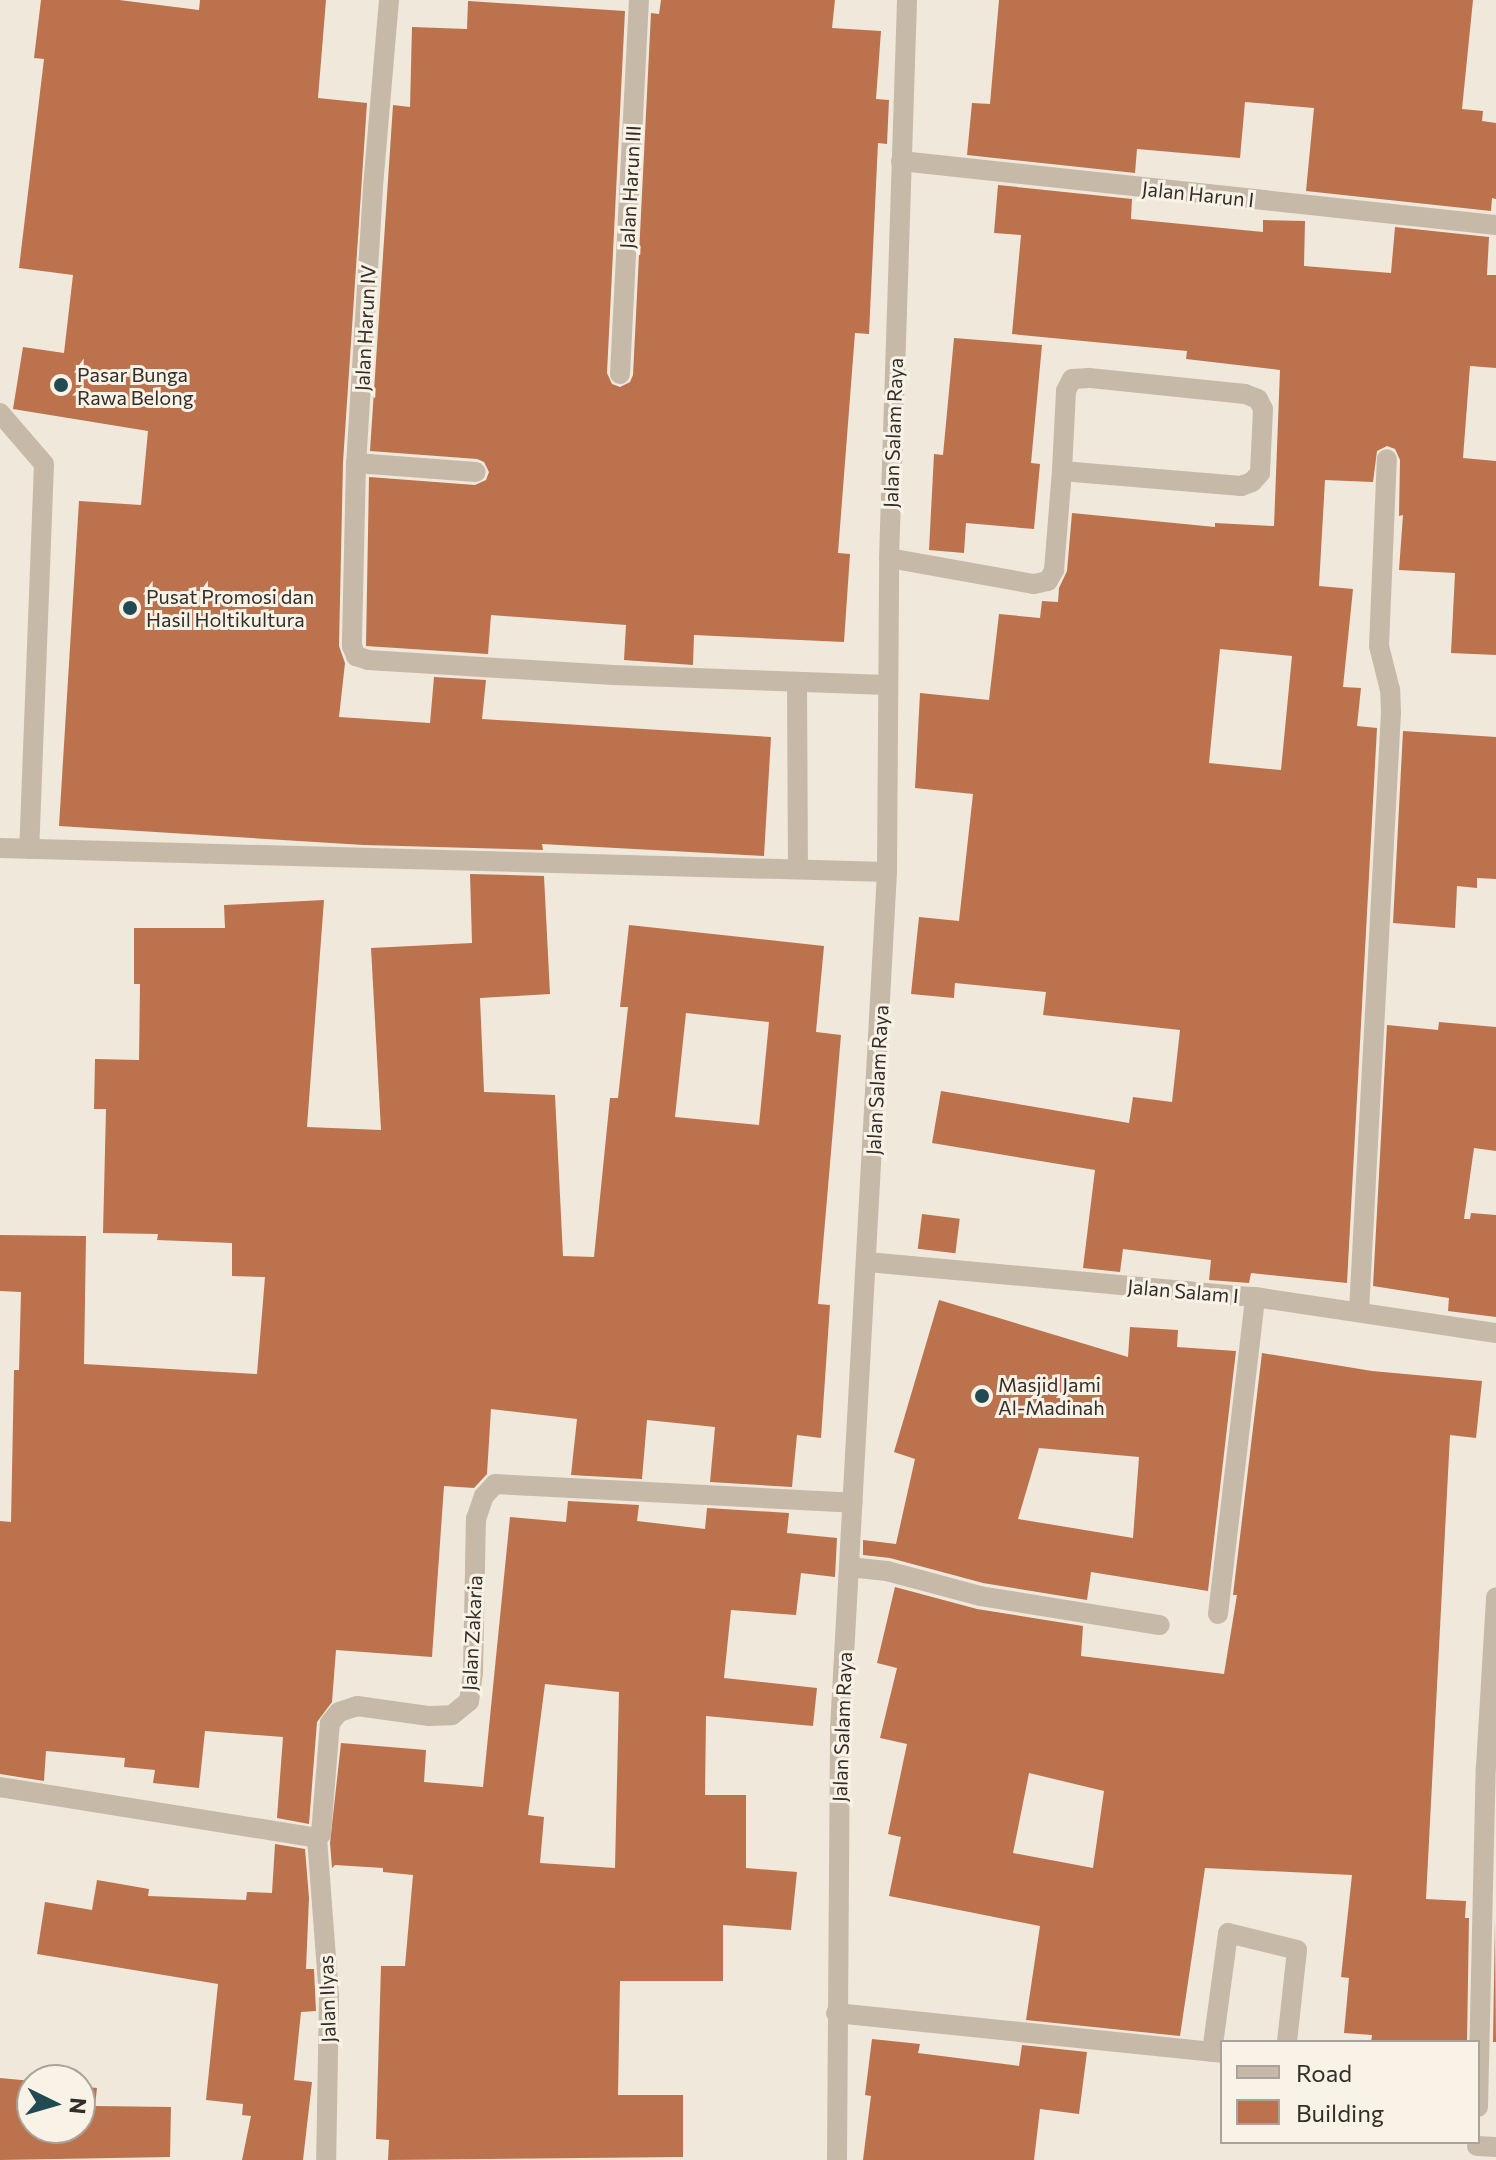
<!DOCTYPE html>
<style>
body{margin:0}
#map{position:relative;width:1496px;height:2160px;overflow:hidden;background:#f0e8db;font-family:Commissioner,sans-serif}
div>[style]{position:absolute}
[style*='--x']{left:calc(var(--x)*1px);top:calc(var(--y)*1px);width:calc(var(--w)*1px);rotate:calc(var(--a)*1deg)}
.building>*{inset:0;background:#bc724d;transform-origin:0 0}
.minor>*{height:20px;margin:-10px;padding:0 10px;transform-origin:10px;border-radius:10px;background:#c7b9a8}
.dots>*{width:22px;height:22px;translate:-50% -50%;box-sizing:border-box;border:4px solid #f8f2e7;border-radius:50%}
span{translate:-50% -50%;white-space:nowrap;text-align:center;line-height:1.15;-webkit-text-stroke:6px #f8f2e7;paint-order:stroke}
.street-label{font-size:20px;color:#342d28}
.poi-label{font-size:20px;color:#342d28}
.left{translate:0 -50%;text-align:left}
.legend{position:absolute;left:1220px;top:2040px;width:260px;height:104px;box-sizing:border-box;background:#f8f2e7;border:2px solid #aaa39b;margin:0;padding:10px 14px;list-style:none;font-size:24px;color:#342d28}
.legend li{display:flex;align-items:center;gap:16px;height:40px}
.legend b{width:40px;border:2px solid #aaa39b}
.north{position:absolute;left:16px;top:2064px;width:80px;height:80px;box-sizing:border-box;background:#f8f2e7;border:2px solid #aaa39b;border-radius:50%;rotate:95deg;font-size:22px;font-weight:700;line-height:32px;text-align:center;color:#342d28}
.north::after{content:'';display:block;margin:auto;width:28px;height:36px;background:#214a52;clip-path:polygon(50% 0,100% 100%,50% 72%,0 100%)}
</style>
<div id="map">
<div class="building">
<i style="clip-path:polygon(41px 0,119px 0,199px 10px,200px 0,326px 0,318px 98px,367px 103px,343px 462px,339px 646px,345px 663px,339px 717px,430px 723px,434px 677px,486px 680px,482px 719px,771px 737px,764px 856px,542px 844px,543px 850px,364px 845px,59px 826px,79px 501px,141px 505px,148px 431px,13px 409px,23px 347px,64px 353px,73px 275px,19px 268px,44px 59px,34px 58px)"></i>
<i style="clip-path:polygon(661px 0,835px 0,832px 28px,881px 31px,876px 99px,889px 100px,887px 144px,878px 143px,869px 334px,855px 333px,838px 553px,850px 554px,844px 642px,694px 635px,693px 665px,624px 660px,626px 625px,491px 615px,488px 654px,366px 646px,369px 477px,475px 485px,486px 480px,489px 472px,484px 462px,477px 459px,370px 451px,393px 105px,410px 107px,412px 27px,467px 29px,468px 1px,625px 11px,607px 373px,612px 384px,620px 387px,630px 382px,633px 375px,651px 13px,659px 14px)"></i>
<i style="clip-path:polygon(999px 0,1473px 0,1462px 109px,1483px 111px,1482px 121px,1496px 123px,1496px 199px,1492px 198px,1491px 211px,1306px 191px,1314px 108px,1245px 102px,1240px 158px,1137px 149px,1135px 173px,967px 155px,972px 103px,990px 104px)"></i>
<i style="clip-path:polygon(evenodd,998px 185px,1132px 199px,1131px 219px,1263px 232px,1263px 220px,1305px 221px,1304px 266px,1391px 273px,1395px 227px,1489px 237px,1487px 275px,1496px 275px,1496px 368px,1470px 366px,1463px 458px,1496px 461px,1496px 655px,1451px 653px,1455px 573px,1399px 570px,1403px 515px,1399px 516px,1400px 460px,1395px 449px,1387px 446px,1377px 451px,1373px 482px,1325px 480px,1319px 586px,1353px 589px,1343px 687px,1361px 688px,1357px 726px,1377px 728px,1347px 1283px,1251px 1273px,1249px 1283px,1209px 1280px,1211px 1260px,1123px 1249px,1120px 1272px,1083px 1268px,1095px 1170px,932px 1143px,941px 1091px,1129px 1123px,1133px 1097px,1172px 1102px,1180px 1030px,1043px 1015px,1046px 992px,955px 983px,954px 998px,911px 994px,919px 917px,959px 921px,973px 794px,915px 788px,920px 693px,989px 700px,999px 614px,1040px 618px,1042px 601px,1058px 602px,1059px 588px,1067px 571px,1072px 513px,1215px 527px,1215px 523px,1274px 526px,1280px 370px,1186px 359px,1187px 351px,1012px 334px,1021px 235px,994px 233px,998px 185px,1220px 649px,1292px 656px,1281px 770px,1209px 763px,1220px 649px)"></i>
<i style="clip-path:polygon(954px 338px,1042px 345px,1031px 463px,1040px 464px,1034px 529px,966px 523px,964px 553px,929px 550px,934px 454px,943px 455px)"></i>
<i style="clip-path:polygon(1403px 731px,1496px 737px,1496px 879px,1477px 878px,1477px 888px,1457px 886px,1455px 928px,1393px 923px)"></i>
<i style="clip-path:polygon(evenodd,470px 874px,544px 876px,550px 994px,480px 998px,484px 1092px,555px 1095px,563px 1256px,594px 1257px,610px 1098px,618px 1098px,628px 1007px,620px 1007px,629px 925px,824px 946px,816px 1032px,841px 1035px,818px 1304px,830px 1305px,821px 1438px,797px 1435px,792px 1487px,710px 1482px,715px 1427px,647px 1420px,642px 1479px,571px 1475px,577px 1419px,491px 1409px,487px 1474px,474px 1488px,444px 1486px,432px 1657px,336px 1650px,332px 1702px,317px 1722px,309px 1824px,277px 1818px,283px 1737px,205px 1731px,199px 1788px,153px 1783px,155px 1770px,124px 1767px,125px 1758px,46px 1751px,44px 1781px,0 1774px,0 1521px,11px 1522px,14px 1370px,19px 1370px,21px 1292px,0 1291px,0 1235px,86px 1236px,84px 1364px,257px 1374px,265px 1277px,232px 1276px,232px 1243px,157px 1240px,158px 1234px,103px 1233px,106px 1109px,94px 1109px,95px 1059px,139px 1060px,140px 984px,134px 984px,134px 928px,225px 928px,224px 905px,324px 900px,307px 1127px,381px 1130px,371px 948px,472px 943px,470px 874px,686px 1013px,769px 1022px,759px 1125px,675px 1117px,686px 1013px)"></i>
<i style="clip-path:polygon(1439px 1022px,1496px 1027px,1496px 1151px,1474px 1148px,1464px 1219px,1470px 1219px,1471px 1213px,1496px 1215px,1496px 1317px,1448px 1311px,1449px 1298px,1373px 1286px,1387px 1025px,1438px 1030px)"></i>
<i style="left:922px;top:1214px;width:38px;height:35px;rotate:7deg"></i>
<i style="clip-path:polygon(evenodd,939px 1300px,1128px 1357px,1130px 1327px,1178px 1330px,1177px 1347px,1236px 1351px,1208px 1591px,1091px 1572px,1087px 1600px,983px 1583px,890px 1558px,863px 1555px,863px 1540px,896px 1544px,915px 1459px,894px 1452px,939px 1300px,1039px 1448px,1139px 1457px,1133px 1538px,1018px 1519px,1039px 1448px)"></i>
<i style="clip-path:polygon(evenodd,1262px 1353px,1372px 1371px,1482px 1381px,1476px 1438px,1450px 1435px,1426px 1899px,1466px 1901px,1465px 1918px,1469px 1918px,1467px 2042px,1371px 2042px,1372px 2035px,1344px 2033px,1349px 1978px,1341px 1977px,1352px 1875px,1205px 1868px,1180px 2036px,1026px 2020px,1040px 1926px,889px 1896px,901px 1837px,888px 1834px,907px 1744px,880px 1738px,897px 1668px,877px 1663px,895px 1587px,977px 1609px,1083px 1626px,1081px 1656px,1224px 1674px,1237px 1595px,1233px 1595px,1262px 1353px,1029px 1773px,1104px 1791px,1093px 1868px,1013px 1853px,1029px 1773px)"></i>
<i style="clip-path:polygon(evenodd,568px 1501px,639px 1505px,637px 1521px,705px 1529px,707px 1508px,789px 1513px,787px 1533px,837px 1538px,835px 1577px,801px 1573px,796px 1615px,731px 1610px,724px 1678px,817px 1688px,813px 1726px,706px 1716px,705px 1795px,746px 1795px,746px 1868px,797px 1872px,791px 1930px,723px 1925px,723px 1981px,620px 1981px,618px 2095px,683px 2095px,683px 2157px,388px 2160px,389px 2140px,376px 2139px,381px 1966px,405px 1966px,413px 1875px,383px 1872px,383px 1868px,335px 1865px,332px 1868px,330px 1843px,341px 1743px,426px 1750px,424px 1782px,483px 1787px,510px 1517px,566px 1522px,568px 1501px,545px 1684px,619px 1692px,615px 1868px,540px 1863px,544px 1817px,528px 1815px,545px 1684px)"></i>
<i style="clip-path:polygon(275px 1844px,305px 1849px,309px 1898px,306px 1969px,314px 1969px,316px 2011px,301px 2012px,294px 2080px,312px 2082px,303px 2160px,242px 2160px,251px 2116px,242px 2115px,243px 2104px,206px 2100px,218px 1984px,37px 1954px,45px 1902px,92px 1910px,97px 1880px,149px 1889px,148px 1896px,246px 1900px,247px 1892px,272px 1893px)"></i>
<i style="clip-path:polygon(1495px 1919px,1496px 2042px,1493px 2042px)"></i>
<i style="clip-path:polygon(872px 2039px,920px 2044px,918px 2053px,1019px 2066px,1022px 2045px,1087px 2052px,1079px 2114px,1040px 2109px,1034px 2160px,863px 2160px,871px 2096px,865px 2095px)"></i>
<i style="clip-path:polygon(0 2078px,32px 2081px,32px 2128px,80px 2128px,80px 2086px,97px 2088px,95px 2106px,171px 2107px,170px 2157px,0 2160px)"></i>
</div>
<div class="minor">
<i style="--x:389;--y:0;--w:189;--a:94.9"></i>
<i style="--x:373;--y:188;--w:276;--a:93.5"></i>
<i style="--x:356;--y:463;--w:183;--a:91.3"></i>
<i style="--x:352;--y:646;--w:11;--a:68"></i>
<i style="--x:356;--y:656;--w:13;--a:18"></i>
<i style="--x:368;--y:660;--w:246;--a:3.5"></i>
<i style="--x:614;--y:675;--w:273;--a:2.1"></i>
<i style="--x:901;--y:161;--w:598;--a:6.14"></i>
<i style="--x:620;--y:374;--w:374;--a:-87.1"></i>
<i style="--x:0;--y:413;--w:67;--a:49.2"></i>
<i style="--x:44;--y:464;--w:385;--a:92.2"></i>
<i style="--x:356;--y:463;--w:120;--a:4.3"></i>
<i style="--x:889;--y:558;--w:147;--a:10.2"></i>
<i style="--x:1034;--y:584;--w:14;--a:-12"></i>
<i style="--x:1048;--y:581;--w:13;--a:-61"></i>
<i style="--x:1054;--y:570;--w:99;--a:-85.4"></i>
<i style="--x:1062;--y:471;--w:180;--a:4.8"></i>
<i style="--x:1241;--y:486;--w:12;--a:-20"></i>
<i style="--x:1252;--y:482;--w:12;--a:-48"></i>
<i style="--x:1260;--y:473;--w:64;--a:-87.3"></i>
<i style="--x:1263;--y:409;--w:11;--a:-117"></i>
<i style="--x:1258;--y:399;--w:14;--a:-159"></i>
<i style="--x:1245;--y:394;--w:157;--a:-174.1"></i>
<i style="--x:1089;--y:378;--w:17;--a:177"></i>
<i style="--x:1072;--y:379;--w:13;--a:117"></i>
<i style="--x:1066;--y:391;--w:80;--a:92.9"></i>
<i style="--x:797;--y:684;--w:185;--a:89.7"></i>
<i style="--x:0;--y:848;--w:887;--a:1.55"></i>
<i style="--x:867;--y:1262;--w:390;--a:5.2"></i>
<i style="--x:1255;--y:1297;--w:244;--a:8.5"></i>
<i style="--x:1359;--y:1311;--w:599;--a:-86.94"></i>
<i style="--x:1391;--y:713;--w:23;--a:-92"></i>
<i style="--x:1390;--y:690;--w:45;--a:-104"></i>
<i style="--x:1379;--y:646;--w:187;--a:-87.6"></i>
<i style="--x:849;--y:1567;--w:38;--a:6"></i>
<i style="--x:887;--y:1571;--w:96;--a:15"></i>
<i style="--x:980;--y:1596;--w:182;--a:9.2"></i>
<i style="--x:1218;--y:1614;--w:319;--a:-83.3"></i>
<i style="--x:0;--y:1787;--w:321;--a:9.1"></i>
<i style="--x:317;--y:1838;--w:6;--a:-45"></i>
<i style="--x:321;--y:1834;--w:111;--a:-85.4"></i>
<i style="--x:330;--y:1723;--w:14;--a:-51"></i>
<i style="--x:339;--y:1712;--w:19;--a:-18"></i>
<i style="--x:357;--y:1706;--w:73;--a:7.9"></i>
<i style="--x:429;--y:1716;--w:23;--a:-2"></i>
<i style="--x:452;--y:1715;--w:22;--a:-39"></i>
<i style="--x:469;--y:1701;--w:29;--a:-82"></i>
<i style="--x:473;--y:1672;--w:153;--a:-88.9"></i>
<i style="--x:476;--y:1519;--w:24;--a:-71"></i>
<i style="--x:484;--y:1496;--w:16;--a:-47"></i>
<i style="--x:495;--y:1484;--w:358;--a:3"></i>
<i style="--x:317;--y:1838;--w:158;--a:85.7"></i>
<i style="--x:329;--y:1996;--w:164;--a:91"></i>
<i style="--x:836;--y:2013;--w:388;--a:5.9"></i>
<i style="--x:1212;--y:2052;--w:120;--a:-82.3"></i>
<i style="--x:1228;--y:1933;--w:71;--a:13.8"></i>
<i style="--x:1297;--y:1950;--w:93;--a:96.2"></i>
<i style="--x:1478;--y:2107;--w:340;--a:-88.7"></i>
<i style="--x:1486;--y:1767;--w:170;--a:-86.6"></i>
<i style="--x:1477;--y:2146;--w:19;--a:3"></i>
<i style="--x:837;--y:2160;--w:431;--a:-89.6"></i>
<i style="--x:840;--y:1729;--w:858;--a:-86.86"></i>
<i style="--x:887;--y:872;--w:314;--a:-89.6"></i>
<i style="--x:889;--y:558;--w:558;--a:-88.15"></i>
</div>
<div class="dots">
<i style="left:61px;top:385px;background:#214a52"></i>
<i style="left:130px;top:608px;background:#214a52"></i>
<i style="left:982px;top:1396px;background:#214a52"></i>
</div>
<div class="street-label">
<span style="left:630px;top:187px;rotate:-87deg">Jalan Harun III</span>
<span style="left:1198px;top:194px;rotate:6deg">Jalan Harun I</span>
<span style="left:365px;top:328px;rotate:-87deg">Jalan Harun IV</span>
<span style="left:893px;top:433px;rotate:-88deg">Jalan Salam Raya</span>
<span style="left:877px;top:1080px;rotate:-87deg">Jalan Salam Raya</span>
<span style="left:1183px;top:1291px;rotate:5deg">Jalan Salam I</span>
<span style="left:472px;top:1633px;rotate:-87deg">Jalan Zakaria</span>
<span style="left:842px;top:1727px;rotate:-88deg">Jalan Salam Raya</span>
<span style="left:327px;top:1999px;rotate:-92deg">Jalan Ilyas</span>
</div>
<div class="poi-label">
<span class="left" style="left:77px;top:386px">Pasar Bunga<br>Rawa Belong</span>
<span class="left" style="left:146px;top:608px">Pusat Promosi dan<br>Hasil Holtikultura</span>
<span class="left" style="left:998px;top:1396px">Masjid Jami<br>Al-Madinah</span>
</div>
<ul class="legend">
<li><b style="height:10px;background:#c7b9a8"></b>Road</li>
<li><b style="height:22px;background:#bc724d"></b>Building</li>
</ul>
<div class="north">N</div>
</div>
